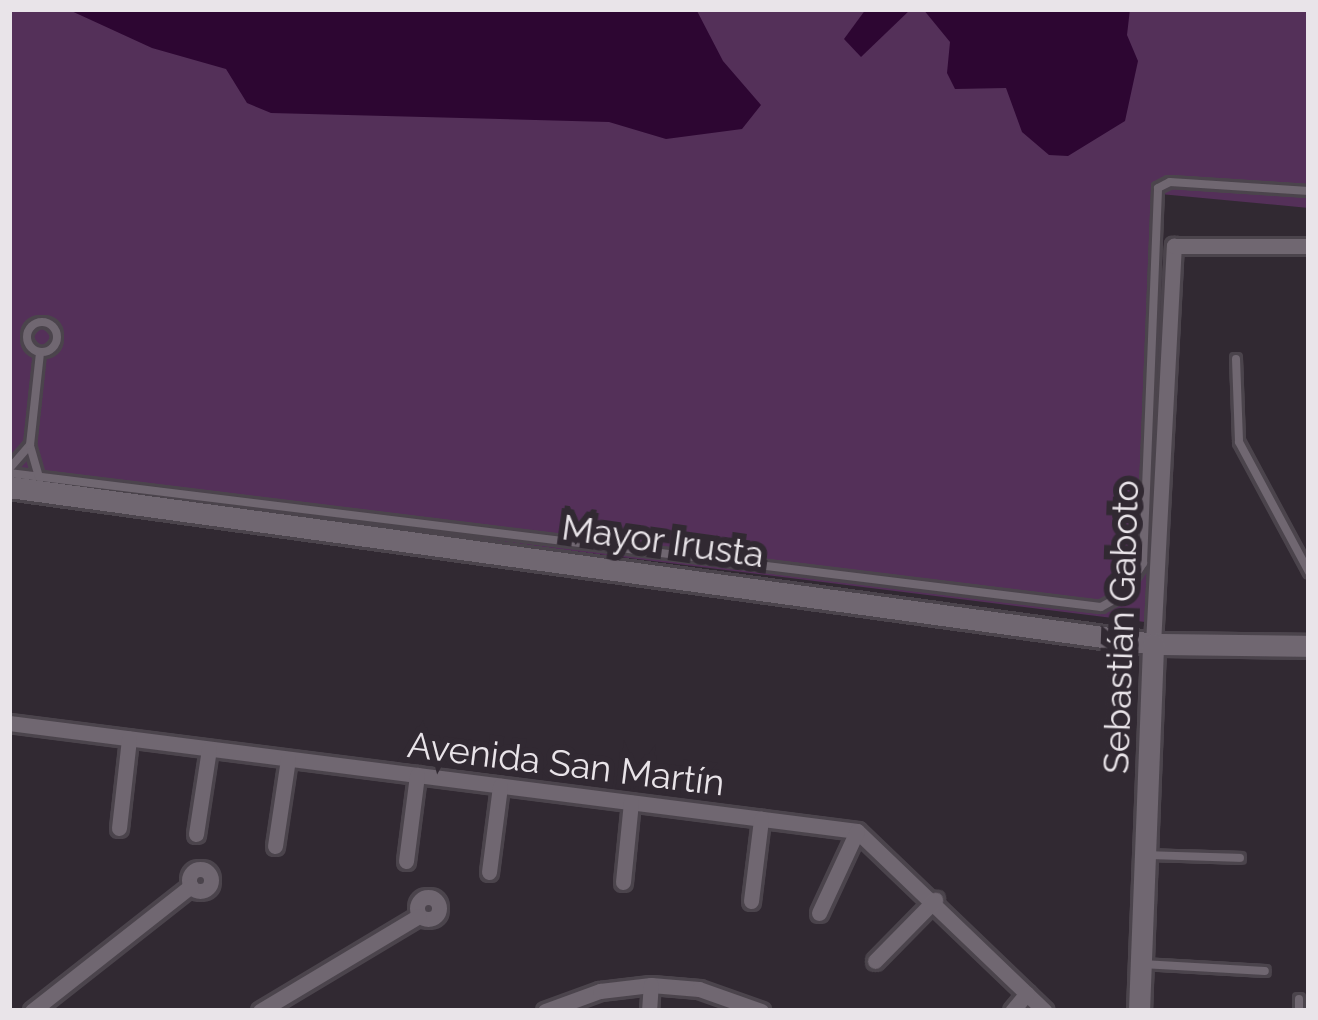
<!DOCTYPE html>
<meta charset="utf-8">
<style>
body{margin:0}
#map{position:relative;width:1318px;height:1020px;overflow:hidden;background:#312932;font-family:Raleway,sans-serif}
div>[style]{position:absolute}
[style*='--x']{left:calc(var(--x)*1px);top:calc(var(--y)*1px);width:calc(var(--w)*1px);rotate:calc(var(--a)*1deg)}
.green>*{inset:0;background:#543059}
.water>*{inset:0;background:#2d0632}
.roads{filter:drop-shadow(3px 0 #4b444c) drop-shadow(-3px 0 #4b444c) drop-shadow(0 3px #4b444c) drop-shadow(0 -3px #4b444c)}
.lane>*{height:8px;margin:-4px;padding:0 4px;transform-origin:4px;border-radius:4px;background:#706771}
.lane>.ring{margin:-4px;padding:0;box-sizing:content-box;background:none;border:8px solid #706771;border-radius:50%}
.street>*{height:15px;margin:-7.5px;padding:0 7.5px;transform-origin:7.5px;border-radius:7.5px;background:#706771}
.street>.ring{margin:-7.5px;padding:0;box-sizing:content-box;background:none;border:15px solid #706771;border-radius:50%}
.secondary>*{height:21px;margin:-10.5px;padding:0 10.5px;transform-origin:10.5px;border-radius:10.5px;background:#706771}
span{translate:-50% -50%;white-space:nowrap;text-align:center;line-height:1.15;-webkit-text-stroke:12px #312932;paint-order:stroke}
.street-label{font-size:36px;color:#e9e4e9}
.frame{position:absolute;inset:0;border:12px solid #e9e4e9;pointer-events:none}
</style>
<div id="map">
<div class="green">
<i style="clip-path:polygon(9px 9px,1309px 9px,1309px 208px,1160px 194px,1153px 623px,9px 481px)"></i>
</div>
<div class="water">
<i style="clip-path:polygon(67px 9px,696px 9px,723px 61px,761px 105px,742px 129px,666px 139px,609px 122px,271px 113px,247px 103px,226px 69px,152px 48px)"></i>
<i style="clip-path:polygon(866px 9px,911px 9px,861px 57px,844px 39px)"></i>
<i style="clip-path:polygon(923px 9px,1130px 9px,1127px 35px,1138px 61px,1125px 121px,1068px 156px,1049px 155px,1022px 132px,1006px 88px,955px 89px,947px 73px,950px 42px)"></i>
</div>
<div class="roads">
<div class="lane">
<i class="ring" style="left:27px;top:322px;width:22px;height:22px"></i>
<i style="--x:1236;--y:359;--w:83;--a:87.9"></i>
<i style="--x:1239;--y:442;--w:148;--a:61.7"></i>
<i style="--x:9;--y:469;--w:32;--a:-49"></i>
<i style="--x:9;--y:473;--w:1100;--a:7"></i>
<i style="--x:1101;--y:607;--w:25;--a:-29"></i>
<i style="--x:1123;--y:595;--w:38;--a:-58"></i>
<i style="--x:1143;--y:563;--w:375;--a:-87.7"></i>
<i style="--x:1158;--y:188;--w:13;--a:-27"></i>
<i style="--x:1170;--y:182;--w:139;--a:3.7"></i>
<i style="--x:39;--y:477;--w:33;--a:-106"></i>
<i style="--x:30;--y:445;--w:93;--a:-83.8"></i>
<i style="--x:1146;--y:855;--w:94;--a:1.8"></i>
<i style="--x:1142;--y:964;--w:123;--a:3.3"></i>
<i style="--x:1299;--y:1011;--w:12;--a:-90"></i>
</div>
<div class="street">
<i style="--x:1153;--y:644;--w:399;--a:-87"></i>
<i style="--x:1174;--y:246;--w:135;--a:0"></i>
<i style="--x:9;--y:723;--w:855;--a:7.26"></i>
<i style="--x:857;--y:831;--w:260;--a:43.8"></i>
<i style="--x:119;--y:828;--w:90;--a:-83.6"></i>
<i style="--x:196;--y:834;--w:86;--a:-81.3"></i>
<i style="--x:275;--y:846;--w:88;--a:-81.5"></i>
<i style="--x:406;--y:861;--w:87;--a:-82.7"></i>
<i class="ring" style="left:189px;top:869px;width:7px;height:7px"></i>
<i style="--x:489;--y:872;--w:87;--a:-82.7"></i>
<i style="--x:623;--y:882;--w:80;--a:-84.3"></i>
<i class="ring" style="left:417px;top:897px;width:7px;height:7px"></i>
<i style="--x:751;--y:901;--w:83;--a:-83"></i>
<i style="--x:819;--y:913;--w:90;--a:-65.1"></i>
<i style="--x:875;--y:961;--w:86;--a:-45.5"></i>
<i style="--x:32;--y:1011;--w:202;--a:-38.2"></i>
<i style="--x:260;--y:1011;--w:185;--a:-30.9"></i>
<i style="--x:545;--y:1011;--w:59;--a:-20"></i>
<i style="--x:600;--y:991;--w:51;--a:-6.7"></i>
<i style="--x:651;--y:985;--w:48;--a:4.8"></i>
<i style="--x:699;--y:989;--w:66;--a:19.5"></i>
<i style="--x:649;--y:1011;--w:26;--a:-86"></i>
<i style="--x:1012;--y:1011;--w:23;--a:-50"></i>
</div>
<div class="secondary">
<i style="--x:9;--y:487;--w:1155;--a:7.81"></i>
<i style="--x:1153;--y:644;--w:156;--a:0.7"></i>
<i style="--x:1139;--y:1011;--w:367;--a:-87.8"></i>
</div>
</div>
<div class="street-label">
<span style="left:663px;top:541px;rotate:8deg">Mayor Irusta</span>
<span style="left:1121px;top:627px;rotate:-88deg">Sebastián Gaboto</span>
<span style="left:566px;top:764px;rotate:7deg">Avenida San Martín</span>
</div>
<div class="frame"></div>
</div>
